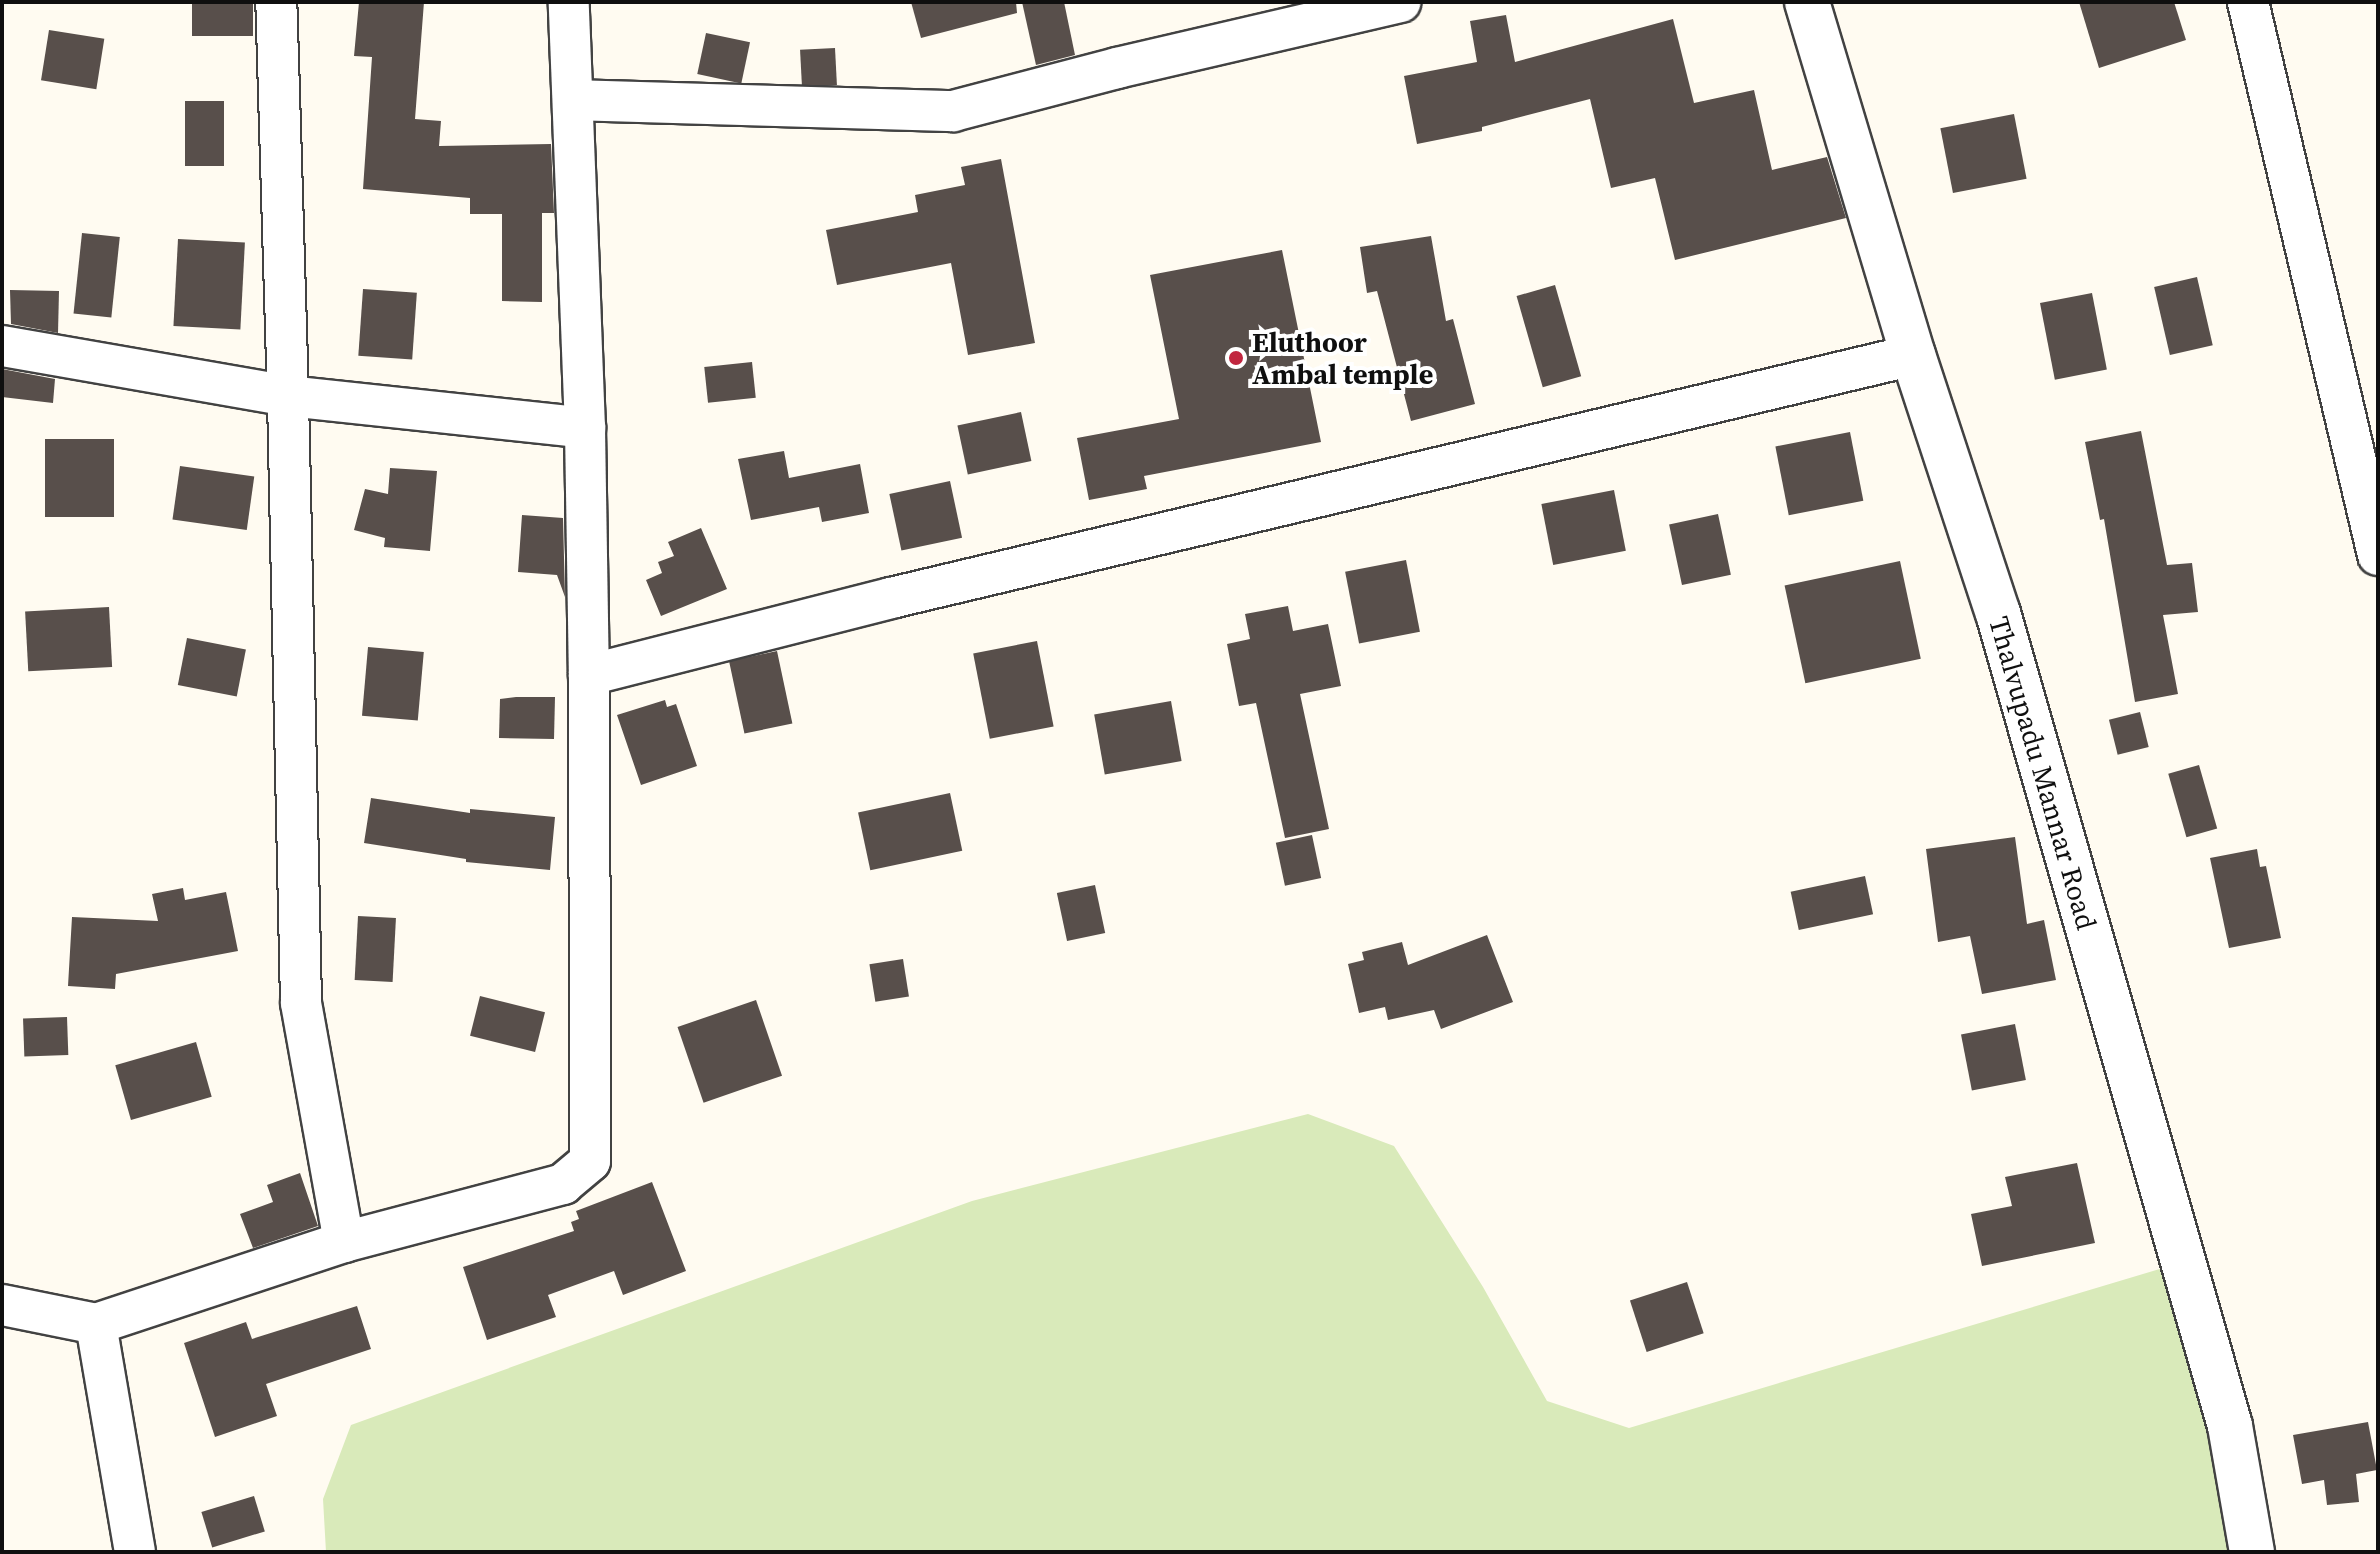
<!DOCTYPE html>
<style>
body{margin:0}
#map{position:relative;width:2380px;height:1554px;overflow:hidden;background:#fffbf1;font-family:"Source Serif 4",serif}
div>[style]{position:absolute}
[style*='--x']{left:calc(var(--x)*1px);top:calc(var(--y)*1px);width:calc(var(--w)*1px);rotate:calc(var(--a)*1deg)}
.green>*{inset:0;background:#d9eaba}
.building>*{inset:0;background:#584f4b;transform-origin:0 0}
.roads{filter:drop-shadow(2px 0 #424242) drop-shadow(-2px 0 #424242) drop-shadow(0 2px #424242) drop-shadow(0 -2px #424242)}
.minor>*{height:40px;margin:-20px;padding:0 20px;transform-origin:20px;border-radius:20px;background:#fff}
.tertiary>*{height:44px;margin:-22px;padding:0 22px;transform-origin:22px;border-radius:22px;background:#fff}
.dots>*{width:22px;height:22px;translate:-50% -50%;box-sizing:border-box;border:4px solid #fff;border-radius:50%}
span{translate:-50% -50%;white-space:nowrap;text-align:center;line-height:1.15;-webkit-text-stroke:8px #fff;paint-order:stroke}
.poi-label{font-size:28px;color:#0f0f0f;font-weight:700}
.left{translate:0 -50%;text-align:left}
.street-label{font-size:28px;color:#0f0f0f}
.frame{position:absolute;inset:0;border:4px solid #0f0f0f;pointer-events:none}
</style>
<div id="map">
<div class="green">
<i style="clip-path:polygon(1308px 1114px,1394px 1146px,1483px 1287px,1547px 1401px,1629px 1428px,2183px 1262px,2252px 1552px,326px 1552px,323px 1499px,351px 1425px,972px 1201px)"></i>
</div>
<div class="building">
<i style="left:192px;top:2px;width:61px;height:34px"></i>
<i style="clip-path:polygon(359px 2px,424px 2px,415px 119px,441px 121px,439px 146px,551px 144px,554px 213px,542px 213px,542px 302px,502px 301px,502px 214px,470px 214px,470px 198px,363px 189px,372px 57px,354px 56px)"></i>
<i style="clip-path:polygon(911px 2px,1016px 2px,1017px 13px,921px 38px)"></i>
<i style="clip-path:polygon(1022px 2px,1064px 2px,1075px 55px,1036px 65px)"></i>
<i style="clip-path:polygon(2079px 2px,2174px 2px,2186px 40px,2099px 68px)"></i>
<i style="clip-path:polygon(1506px 15px,1515px 62px,1673px 19px,1694px 103px,1754px 90px,1772px 170px,1827px 157px,1846px 218px,1675px 260px,1655px 178px,1611px 188px,1590px 99px,1482px 127px,1482px 131px,1417px 144px,1404px 76px,1477px 62px,1470px 21px)"></i>
<i style="left:49px;top:30px;width:56px;height:51px;rotate:9deg"></i>
<i style="left:706px;top:33px;width:45px;height:42px;rotate:12deg"></i>
<i style="left:835px;top:48px;width:37px;height:35px;rotate:87deg"></i>
<i style="left:185px;top:101px;width:39px;height:65px"></i>
<i style="left:2014px;top:114px;width:66px;height:75px;rotate:79deg"></i>
<i style="clip-path:polygon(1001px 159px,1035px 343px,968px 355px,951px 263px,837px 285px,826px 230px,918px 212px,915px 195px,965px 185px,961px 167px)"></i>
<i style="left:82px;top:233px;width:38px;height:81px;rotate:6deg"></i>
<i style="clip-path:polygon(1431px 236px,1446px 321px,1453px 319px,1475px 404px,1411px 421px,1377px 291px,1367px 293px,1360px 247px)"></i>
<i style="left:178px;top:239px;width:67px;height:87px;rotate:3deg"></i>
<i style="clip-path:polygon(1282px 250px,1321px 442px,1144px 476px,1147px 489px,1089px 500px,1077px 438px,1179px 419px,1150px 275px)"></i>
<i style="left:2197px;top:277px;width:70px;height:44px;rotate:77deg"></i>
<i style="left:1555px;top:285px;width:95px;height:40px;rotate:74deg"></i>
<i style="left:363px;top:289px;width:54px;height:67px;rotate:4deg"></i>
<i style="clip-path:polygon(10px 290px,59px 291px,58px 333px,11px 324px)"></i>
<i style="left:2092px;top:293px;width:78px;height:53px;rotate:79deg"></i>
<i style="left:752px;top:362px;width:36px;height:48px;rotate:84deg"></i>
<i style="clip-path:polygon(2px 369px,55px 379px,53px 403px,2px 397px)"></i>
<i style="left:1021px;top:412px;width:50px;height:65px;rotate:78deg"></i>
<i style="clip-path:polygon(2141px 431px,2167px 565px,2192px 563px,2198px 612px,2163px 615px,2178px 694px,2135px 702px,2104px 519px,2100px 520px,2085px 442px)"></i>
<i style="left:1850px;top:432px;width:70px;height:76px;rotate:79deg"></i>
<i style="left:45px;top:439px;width:69px;height:78px"></i>
<i style="clip-path:polygon(784px 451px,789px 478px,860px 464px,869px 513px,822px 522px,819px 507px,751px 520px,738px 459px)"></i>
<i style="left:180px;top:466px;width:75px;height:54px;rotate:8deg"></i>
<i style="clip-path:polygon(390px 468px,437px 471px,430px 551px,384px 547px,385px 538px,354px 530px,365px 489px,388px 494px)"></i>
<i style="left:950px;top:481px;width:58px;height:62px;rotate:78deg"></i>
<i style="left:1614px;top:490px;width:62px;height:74px;rotate:79deg"></i>
<i style="left:1718px;top:514px;width:62px;height:50px;rotate:78deg"></i>
<i style="clip-path:polygon(522px 515px,563px 518px,565px 597px,557px 575px,518px 572px)"></i>
<i style="clip-path:polygon(701px 528px,727px 589px,661px 616px,646px 580px,662px 573px,658px 562px,674px 556px,668px 542px)"></i>
<i style="left:1406px;top:560px;width:73px;height:62px;rotate:79deg"></i>
<i style="left:1900px;top:561px;width:100px;height:118px;rotate:78deg"></i>
<i style="clip-path:polygon(1288px 606px,1293px 631px,1328px 624px,1341px 686px,1300px 694px,1329px 829px,1285px 838px,1256px 703px,1239px 706px,1227px 644px,1250px 639px,1245px 614px)"></i>
<i style="left:109px;top:607px;width:60px;height:84px;rotate:87deg"></i>
<i style="left:187px;top:638px;width:60px;height:48px;rotate:11deg"></i>
<i style="left:1037px;top:641px;width:87px;height:65px;rotate:79deg"></i>
<i style="left:368px;top:647px;width:56px;height:69px;rotate:5deg"></i>
<i style="left:777px;top:651px;width:74px;height:49px;rotate:78deg"></i>
<i style="clip-path:polygon(516px 697px,555px 697px,554px 739px,499px 738px,500px 699px)"></i>
<i style="clip-path:polygon(665px 700px,667px 707px,676px 704px,697px 766px,641px 785px,617px 715px)"></i>
<i style="left:1171px;top:701px;width:61px;height:78px;rotate:80deg"></i>
<i style="left:2140px;top:712px;width:36px;height:32px;rotate:76deg"></i>
<i style="left:2199px;top:765px;width:66px;height:32px;rotate:74deg"></i>
<i style="left:950px;top:793px;width:59px;height:94px;rotate:78deg"></i>
<i style="clip-path:polygon(371px 798px,470px 813px,470px 809px,555px 817px,550px 870px,466px 862px,466px 859px,364px 843px)"></i>
<i style="left:1312px;top:835px;width:44px;height:37px;rotate:78deg"></i>
<i style="clip-path:polygon(2015px 837px,2027px 924px,2044px 920px,2056px 980px,1982px 994px,1970px 936px,1938px 942px,1926px 849px)"></i>
<i style="clip-path:polygon(2257px 849px,2260px 867px,2266px 866px,2281px 938px,2229px 948px,2210px 858px)"></i>
<i style="left:1865px;top:876px;width:39px;height:76px;rotate:78deg"></i>
<i style="left:1095px;top:885px;width:49px;height:39px;rotate:78deg"></i>
<i style="clip-path:polygon(183px 888px,185px 900px,226px 892px,238px 951px,116px 974px,115px 989px,68px 986px,72px 917px,158px 921px,152px 894px)"></i>
<i style="left:358px;top:916px;width:38px;height:64px;rotate:3deg"></i>
<i style="clip-path:polygon(1487px 935px,1513px 1002px,1441px 1029px,1434px 1010px,1388px 1020px,1385px 1007px,1359px 1013px,1348px 964px,1364px 960px,1362px 952px,1402px 942px,1408px 965px)"></i>
<i style="left:903px;top:959px;width:38px;height:34px;rotate:81deg"></i>
<i style="left:480px;top:996px;width:67px;height:41px;rotate:14deg"></i>
<i style="left:756px;top:1000px;width:80px;height:83px;rotate:71deg"></i>
<i style="left:67px;top:1017px;width:38px;height:44px;rotate:88deg"></i>
<i style="left:2015px;top:1024px;width:57px;height:55px;rotate:79deg"></i>
<i style="left:196px;top:1042px;width:57px;height:84px;rotate:74deg"></i>
<i style="clip-path:polygon(2077px 1163px,2095px 1243px,1982px 1266px,1971px 1214px,2012px 1206px,2005px 1177px)"></i>
<i style="clip-path:polygon(300px 1173px,318px 1226px,253px 1248px,240px 1214px,273px 1202px,267px 1185px)"></i>
<i style="clip-path:polygon(652px 1182px,686px 1271px,623px 1295px,614px 1271px,548px 1295px,556px 1317px,487px 1340px,463px 1267px,574px 1231px,571px 1222px,579px 1219px,576px 1211px)"></i>
<i style="left:1687px;top:1282px;width:54px;height:60px;rotate:72deg"></i>
<i style="clip-path:polygon(357px 1306px,371px 1349px,266px 1384px,277px 1416px,215px 1437px,184px 1343px,246px 1322px,252px 1339px)"></i>
<i style="clip-path:polygon(2368px 1422px,2377px 1470px,2356px 1474px,2359px 1502px,2327px 1505px,2324px 1480px,2302px 1484px,2293px 1435px)"></i>
<i style="left:254px;top:1496px;width:37px;height:55px;rotate:73deg"></i>
</div>
<div class="roads">
<div class="minor">
<i style="--x:2248;--y:2;--w:568;--a:76.77"></i>
<i style="--x:574;--y:100;--w:379;--a:1.7"></i>
<i style="--x:953;--y:111;--w:170;--a:-14.7"></i>
<i style="--x:1117;--y:68;--w:291;--a:-13.1"></i>
<i style="--x:2;--y:346;--w:290;--a:9.9"></i>
<i style="--x:288;--y:396;--w:394;--a:-91.7"></i>
<i style="--x:585;--y:428;--w:247;--a:89.1"></i>
<i style="--x:589;--y:675;--w:312;--a:-14.3"></i>
<i style="--x:891;--y:598;--w:1050;--a:-13.37"></i>
<i style="--x:344;--y:1242;--w:227;--a:-14.8"></i>
<i style="--x:563;--y:1184;--w:35;--a:-40"></i>
<i style="--x:590;--y:1161;--w:486;--a:-90.1"></i>
<i style="--x:2;--y:1305;--w:96;--a:11.4"></i>
<i style="--x:96;--y:1324;--w:231;--a:80.3"></i>
<i style="--x:96;--y:1324;--w:261;--a:-18.3"></i>
<i style="--x:344;--y:1242;--w:243;--a:-100.2"></i>
<i style="--x:301;--y:1003;--w:607;--a:-91.23"></i>
<i style="--x:288;--y:396;--w:299;--a:6.1"></i>
<i style="--x:585;--y:428;--w:426;--a:-92.2"></i>
</div>
<div class="tertiary">
<i style="--x:1807;--y:2;--w:369;--a:73.3"></i>
<i style="--x:1913;--y:355;--w:272;--a:71.8"></i>
<i style="--x:1998;--y:613;--w:845;--a:74.07"></i>
<i style="--x:2230;--y:1426;--w:128;--a:80.1"></i>
</div>
</div>
<div class="dots">
<i style="left:1236px;top:358px;background:#c1263f"></i>
</div>
<div class="poi-label">
<span class="left" style="left:1252px;top:358px">Eluthoor<br>Ambal temple</span>
</div>
<div class="street-label">
<span style="left:2043px;top:773px;rotate:74deg">Thalvupadu Mannar Road</span>
</div>
<div class="frame"></div>
</div>
